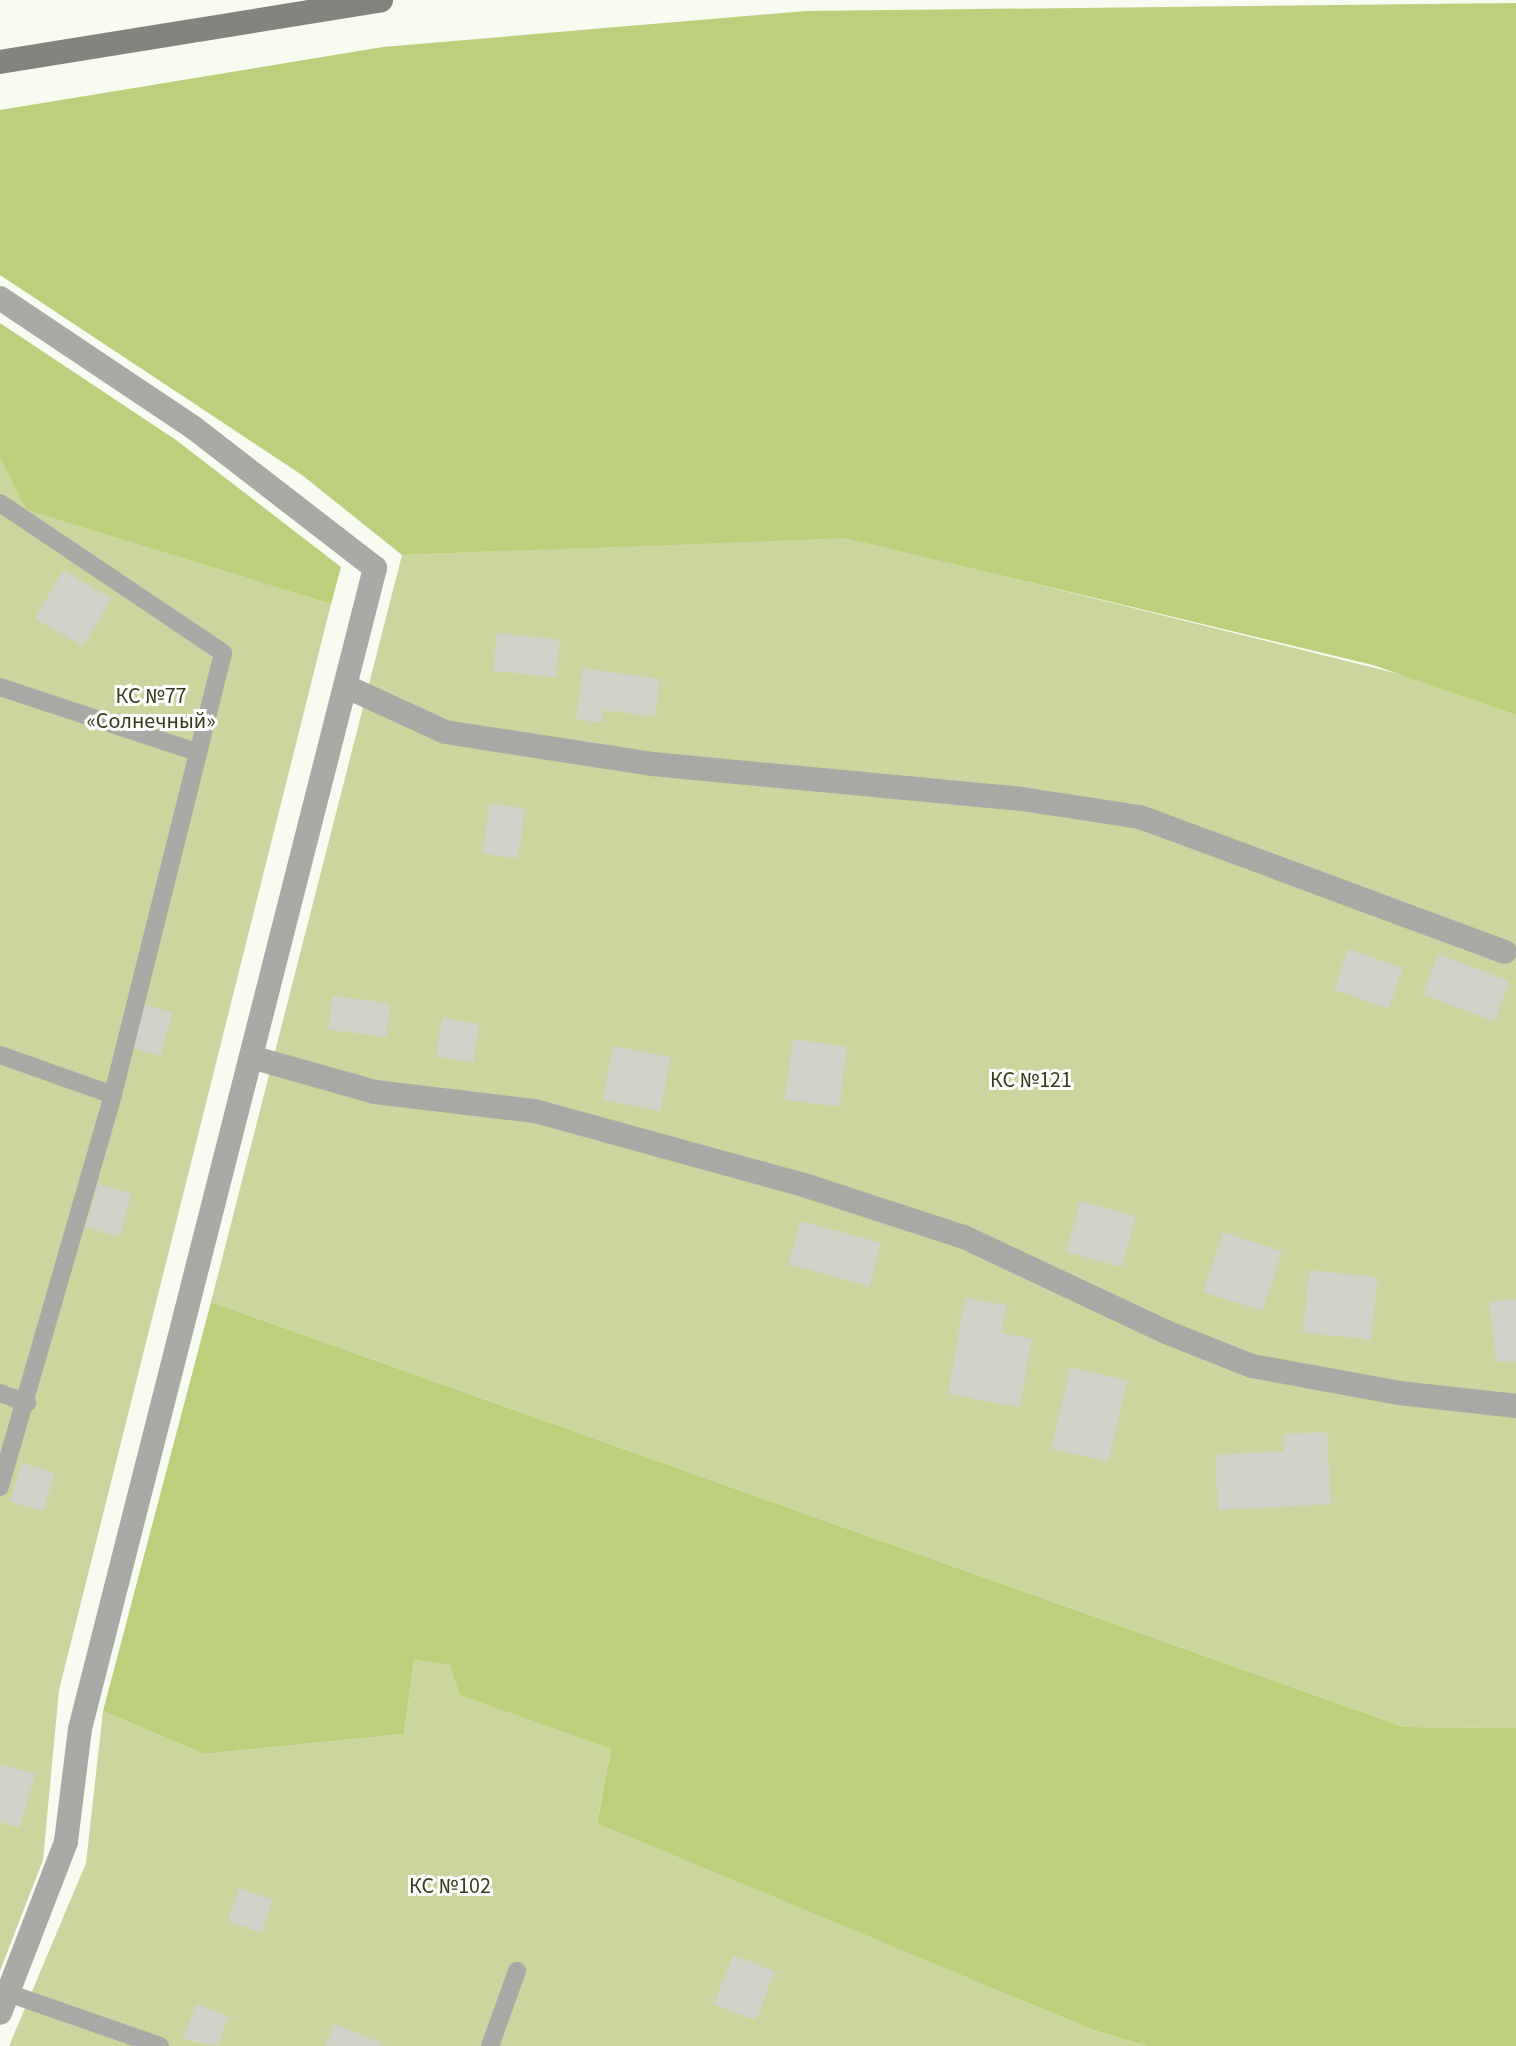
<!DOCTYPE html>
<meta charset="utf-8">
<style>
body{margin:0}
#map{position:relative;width:1516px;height:2046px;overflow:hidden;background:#f8fbef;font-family:"Source Sans 3",sans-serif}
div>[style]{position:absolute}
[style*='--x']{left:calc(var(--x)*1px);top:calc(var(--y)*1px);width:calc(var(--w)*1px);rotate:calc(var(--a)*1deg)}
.green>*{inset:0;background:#cad69e}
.forest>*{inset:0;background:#bdce7c}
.building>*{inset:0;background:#d0d3c8;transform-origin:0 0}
.lane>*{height:18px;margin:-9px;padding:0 9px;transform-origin:9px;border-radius:9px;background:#a9aaa5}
.street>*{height:24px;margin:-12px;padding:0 12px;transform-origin:12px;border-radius:12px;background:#a9aaa5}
.secondary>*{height:24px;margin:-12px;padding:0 12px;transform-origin:12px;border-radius:12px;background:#83847d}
span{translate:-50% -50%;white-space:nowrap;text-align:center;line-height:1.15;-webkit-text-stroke:6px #fff;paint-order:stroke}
.park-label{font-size:22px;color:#363c19}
</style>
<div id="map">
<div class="green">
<i style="clip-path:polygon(0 458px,28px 510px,331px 604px,59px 1690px,43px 1860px,0 1971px)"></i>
<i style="clip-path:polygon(846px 537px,1403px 675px,1516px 715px,1516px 1728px,1404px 1727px,211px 1302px,402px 555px)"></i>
<i style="clip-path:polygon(414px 1660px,450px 1665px,461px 1695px,611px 1749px,597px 1822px,1093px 2030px,1147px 2046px,9px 2046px,86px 1863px,103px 1711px,204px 1754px,404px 1734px)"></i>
</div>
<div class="forest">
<i style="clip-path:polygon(1516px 3px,1516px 715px,1373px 665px,846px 538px,402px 555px,302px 475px,0 275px,0 110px,383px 47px,806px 11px)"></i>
<i style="clip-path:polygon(0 323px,176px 440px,341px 567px,331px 604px,27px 510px,0 458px)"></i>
<i style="clip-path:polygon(211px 1302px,1404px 1727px,1516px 1728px,1516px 2046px,1147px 2046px,1093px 2030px,597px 1823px,611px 1749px,460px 1695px,450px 1665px,414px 1660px,404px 1734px,204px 1754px,103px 1711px)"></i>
</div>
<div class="building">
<i style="left:63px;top:570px;width:56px;height:56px;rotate:30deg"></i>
<i style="left:497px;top:633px;width:63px;height:38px;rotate:6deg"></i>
<i style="clip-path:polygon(583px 668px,660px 679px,655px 717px,603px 710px,601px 723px,576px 719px)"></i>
<i style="left:490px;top:803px;width:36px;height:51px;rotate:9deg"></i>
<i style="left:1348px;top:949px;width:58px;height:43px;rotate:19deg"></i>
<i style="left:1438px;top:954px;width:77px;height:43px;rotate:21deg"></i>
<i style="left:332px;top:996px;width:59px;height:34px;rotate:7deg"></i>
<i style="left:142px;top:1004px;width:32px;height:45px;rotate:16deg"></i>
<i style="left:442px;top:1018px;width:38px;height:39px;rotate:9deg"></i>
<i style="left:793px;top:1039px;width:55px;height:61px;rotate:8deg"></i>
<i style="left:613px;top:1046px;width:59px;height:55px;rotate:11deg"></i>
<i style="left:98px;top:1184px;width:35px;height:45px;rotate:16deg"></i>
<i style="left:1080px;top:1201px;width:58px;height:53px;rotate:15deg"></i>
<i style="left:800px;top:1221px;width:84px;height:45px;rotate:15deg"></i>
<i style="left:1223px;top:1232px;width:62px;height:63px;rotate:18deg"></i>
<i style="left:1309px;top:1270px;width:69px;height:63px;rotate:6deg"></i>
<i style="clip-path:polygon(965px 1298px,1007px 1305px,1002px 1333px,1032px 1339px,1020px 1407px,948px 1394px)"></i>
<i style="clip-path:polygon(1516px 1299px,1516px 1361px,1497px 1363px,1489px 1302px)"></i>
<i style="left:1070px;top:1367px;width:59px;height:84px;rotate:13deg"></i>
<i style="clip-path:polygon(1327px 1432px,1331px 1504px,1218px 1510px,1215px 1455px,1284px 1451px,1283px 1434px)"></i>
<i style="left:21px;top:1463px;width:35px;height:40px;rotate:16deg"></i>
<i style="clip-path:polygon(0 1764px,35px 1774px,20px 1828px,0 1822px)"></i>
<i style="left:239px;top:1888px;width:36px;height:35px;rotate:19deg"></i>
<i style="left:733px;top:1955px;width:45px;height:53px;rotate:21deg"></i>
<i style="clip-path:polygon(196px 2004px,229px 2016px,218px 2046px,183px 2039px)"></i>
<i style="clip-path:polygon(334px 2024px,382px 2043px,381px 2046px,325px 2046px)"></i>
</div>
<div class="lane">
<i style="--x:0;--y:503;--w:269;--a:33.9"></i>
<i style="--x:223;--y:653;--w:455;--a:104"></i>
<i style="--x:113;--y:1095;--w:408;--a:106.1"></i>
<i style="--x:0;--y:687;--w:207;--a:18.3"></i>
<i style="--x:0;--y:1055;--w:120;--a:19.5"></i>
<i style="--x:0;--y:1393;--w:29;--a:20"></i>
<i style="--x:8;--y:1993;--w:161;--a:19.2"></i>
<i style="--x:490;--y:2046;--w:80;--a:-70.2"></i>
</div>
<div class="street">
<i style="--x:0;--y:298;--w:234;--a:33.8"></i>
<i style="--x:194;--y:428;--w:229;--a:37.7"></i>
<i style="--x:375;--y:568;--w:1198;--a:104.26"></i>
<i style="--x:80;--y:1729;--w:114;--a:97.1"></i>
<i style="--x:66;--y:1842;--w:183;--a:111.1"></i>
<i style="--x:345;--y:686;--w:110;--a:24.7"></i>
<i style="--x:445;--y:732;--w:209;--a:8.8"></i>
<i style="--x:652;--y:764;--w:372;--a:5.4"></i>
<i style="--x:1022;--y:799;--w:119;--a:8.7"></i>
<i style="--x:1140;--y:817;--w:389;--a:20.3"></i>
<i style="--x:251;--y:1057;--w:129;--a:15.8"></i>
<i style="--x:375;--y:1092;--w:161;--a:6.8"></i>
<i style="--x:535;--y:1111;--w:285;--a:15.4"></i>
<i style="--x:810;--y:1187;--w:162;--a:18"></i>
<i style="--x:964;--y:1237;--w:223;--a:25.2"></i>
<i style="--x:1166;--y:1332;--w:92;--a:21.6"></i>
<i style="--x:1252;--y:1366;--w:149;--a:10.4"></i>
<i style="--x:1399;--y:1393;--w:118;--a:6.3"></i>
</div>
<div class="secondary">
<i style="--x:0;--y:62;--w:386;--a:-9.2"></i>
</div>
<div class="park-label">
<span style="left:151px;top:709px">КС №77<br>«Солнечный»</span>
<span style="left:1031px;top:1081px">КС №121</span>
<span style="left:450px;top:1887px">КС №102</span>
</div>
</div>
